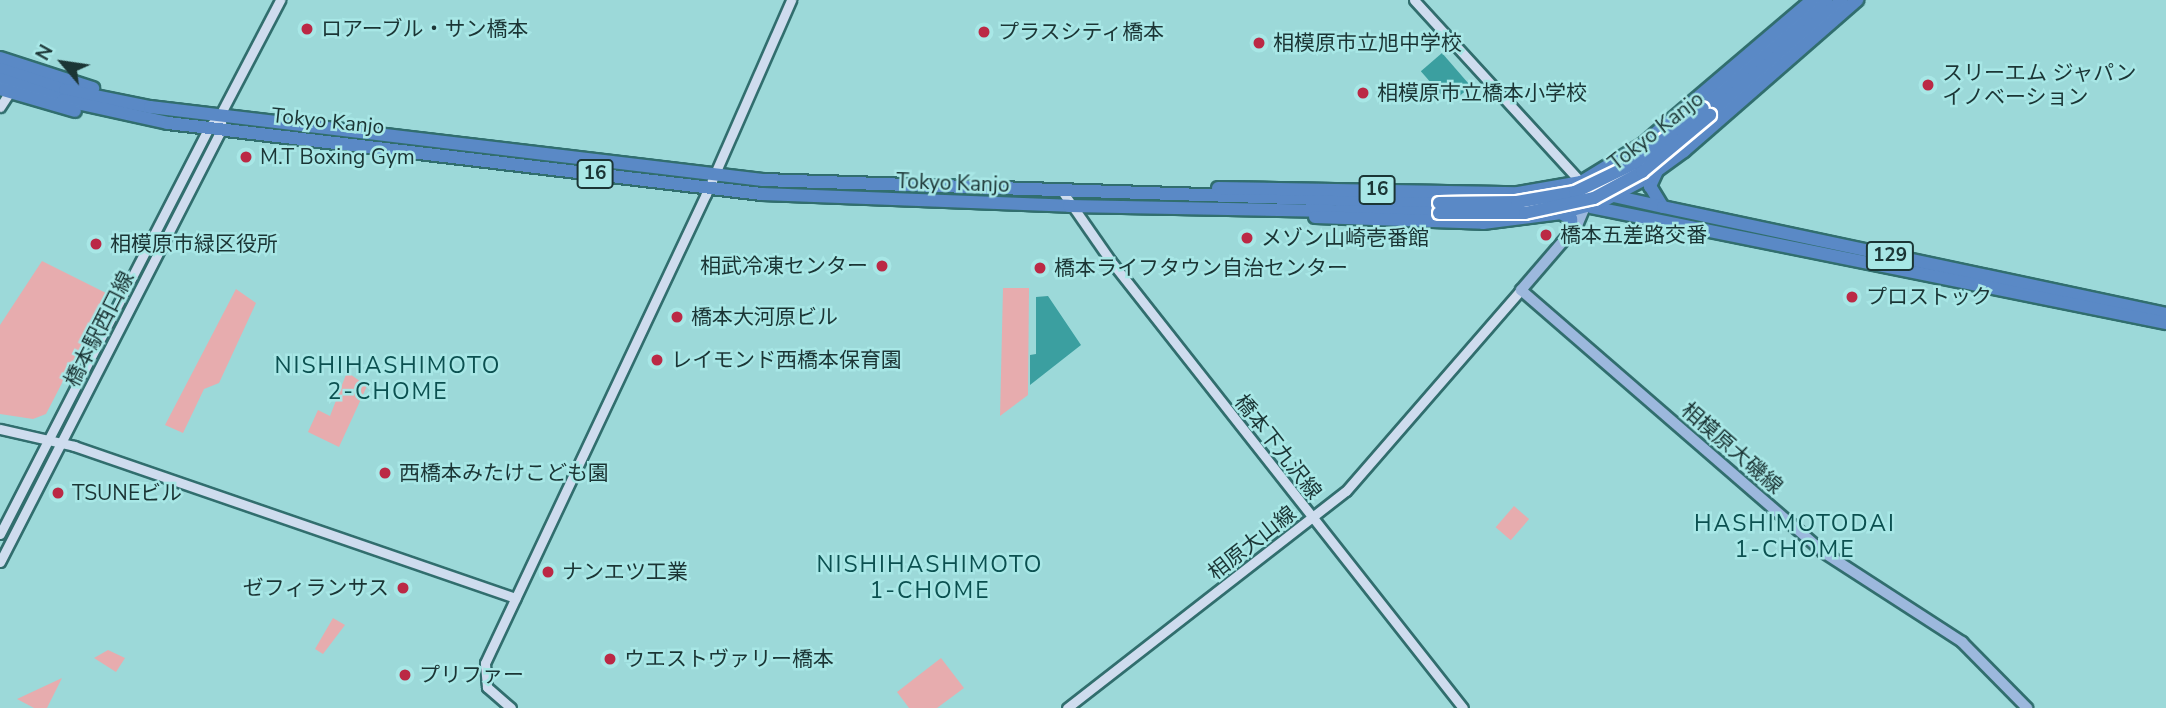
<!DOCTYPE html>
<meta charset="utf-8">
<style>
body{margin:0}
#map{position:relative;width:2166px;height:708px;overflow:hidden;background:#9cd9d9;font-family:"Nunito Sans","Noto Sans JP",sans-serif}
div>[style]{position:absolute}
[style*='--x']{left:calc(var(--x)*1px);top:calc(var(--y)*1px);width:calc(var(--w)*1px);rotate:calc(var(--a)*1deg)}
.green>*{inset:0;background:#e7acae;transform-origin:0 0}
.water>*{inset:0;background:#3b9fa0;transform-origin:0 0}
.roads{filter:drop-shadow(2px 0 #316e6e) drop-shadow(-2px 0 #316e6e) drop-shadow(0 2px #316e6e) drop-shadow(0 -2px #316e6e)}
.secondary>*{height:9px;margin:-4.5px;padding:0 4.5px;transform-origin:4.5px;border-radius:4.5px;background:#cedcee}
.primary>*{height:10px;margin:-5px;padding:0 5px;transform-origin:5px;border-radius:5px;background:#9cb8dd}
.highway>*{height:12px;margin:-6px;padding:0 6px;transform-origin:6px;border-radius:6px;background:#5a89c6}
.bridges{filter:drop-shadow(2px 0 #fff) drop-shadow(-2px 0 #fff) drop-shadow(0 2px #fff) drop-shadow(0 -2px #fff)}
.highway-bridge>*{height:12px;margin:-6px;padding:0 6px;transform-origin:6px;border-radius:6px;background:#5a89c6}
.dots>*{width:19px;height:19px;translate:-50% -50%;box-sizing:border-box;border:4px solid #a8e7e6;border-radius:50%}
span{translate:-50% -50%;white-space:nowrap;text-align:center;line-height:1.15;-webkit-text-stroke:5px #a8e7e6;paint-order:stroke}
.shield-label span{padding:2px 5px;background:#a8e7e6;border:2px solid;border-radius:5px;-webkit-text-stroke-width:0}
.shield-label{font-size:19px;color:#1b3535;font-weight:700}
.poi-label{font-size:21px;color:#1b3535}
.left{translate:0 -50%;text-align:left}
.right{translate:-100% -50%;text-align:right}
.street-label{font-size:21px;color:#1b3535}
.neighbourhood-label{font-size:23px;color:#0b5050;letter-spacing:2px}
.north{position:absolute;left:28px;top:28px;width:70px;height:70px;-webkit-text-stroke:5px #a8e7e6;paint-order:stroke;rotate:299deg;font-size:19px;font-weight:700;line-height:28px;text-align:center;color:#1b3535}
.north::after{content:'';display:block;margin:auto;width:24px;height:32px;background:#1b3535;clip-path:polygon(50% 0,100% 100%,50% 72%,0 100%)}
</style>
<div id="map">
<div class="green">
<i style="clip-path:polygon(42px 261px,108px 294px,46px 414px,33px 419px,0 414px,0 325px)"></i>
<i style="clip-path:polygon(1003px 288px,1029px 288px,1028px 395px,1000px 416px)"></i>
<i style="clip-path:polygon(236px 289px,256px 303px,219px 383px,204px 389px,183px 433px,165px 425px)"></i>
<i style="clip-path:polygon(347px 372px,367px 386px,339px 447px,308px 432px,318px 410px,330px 416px)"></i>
<i style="left:1514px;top:506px;width:20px;height:28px;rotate:41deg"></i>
<i style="clip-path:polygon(333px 618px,345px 625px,323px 654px,315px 649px)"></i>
<i style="clip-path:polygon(108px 650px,125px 658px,116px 672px,94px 658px)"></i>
<i style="clip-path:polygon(941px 658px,964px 688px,937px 708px,909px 708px,897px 692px)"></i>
<i style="clip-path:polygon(62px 678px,47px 708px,34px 708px,17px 699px)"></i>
</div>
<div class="water">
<i style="left:1442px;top:53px;width:44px;height:28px;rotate:49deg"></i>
<i style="clip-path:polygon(1048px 296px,1081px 345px,1030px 385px,1030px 355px,1036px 354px,1036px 297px)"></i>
</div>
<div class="roads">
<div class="secondary">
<i style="--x:1414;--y:0;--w:247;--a:47.5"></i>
<i style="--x:0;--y:107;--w:17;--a:-57"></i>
<i style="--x:1062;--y:191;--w:84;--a:55.2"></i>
<i style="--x:1110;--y:260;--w:570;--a:51.76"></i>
<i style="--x:0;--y:429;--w:76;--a:12.9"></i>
<i style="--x:74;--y:446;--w:467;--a:19"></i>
<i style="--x:0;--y:534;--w:458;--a:-62.8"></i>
<i style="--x:209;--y:127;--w:16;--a:-47"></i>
<i style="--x:0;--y:562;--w:487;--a:-62.9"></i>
<i style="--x:222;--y:129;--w:14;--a:-98"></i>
<i style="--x:220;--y:115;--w:130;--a:-62.4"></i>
<i style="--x:511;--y:708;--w:32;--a:-139"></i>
<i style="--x:487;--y:687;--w:24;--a:-95"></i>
<i style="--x:485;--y:663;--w:518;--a:-64.77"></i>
<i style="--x:706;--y:194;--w:212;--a:-66.3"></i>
<i style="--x:1067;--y:708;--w:353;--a:-37.9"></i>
<i style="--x:1346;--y:491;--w:267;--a:-49"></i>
</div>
<div class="primary">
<i style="--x:1587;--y:202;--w:25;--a:113"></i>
<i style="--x:1577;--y:225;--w:86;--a:130.7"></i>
<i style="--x:1521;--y:290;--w:400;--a:40.9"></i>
<i style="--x:1823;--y:552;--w:166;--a:32.9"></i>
<i style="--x:1962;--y:642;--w:93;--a:45.4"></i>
</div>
<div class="highway">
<i style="--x:0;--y:58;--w:98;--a:17.9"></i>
<i style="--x:0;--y:69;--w:68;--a:17.9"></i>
<i style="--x:65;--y:90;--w:87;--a:11.3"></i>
<i style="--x:150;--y:107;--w:617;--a:6.79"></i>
<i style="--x:763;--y:180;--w:676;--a:1.95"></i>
<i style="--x:0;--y:79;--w:66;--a:18.4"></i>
<i style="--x:63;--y:100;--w:107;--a:12.4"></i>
<i style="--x:168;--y:123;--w:598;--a:6.82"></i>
<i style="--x:762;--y:194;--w:307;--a:2.2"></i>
<i style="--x:1069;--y:206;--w:370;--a:1.1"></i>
<i style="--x:0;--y:89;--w:78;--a:16.3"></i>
<i style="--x:1703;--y:108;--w:164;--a:-41.3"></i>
<i style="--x:1710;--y:115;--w:175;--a:-41.1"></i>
<i style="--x:1657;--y:171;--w:17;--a:115"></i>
<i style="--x:1650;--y:186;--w:23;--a:59"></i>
<i style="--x:1581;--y:182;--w:31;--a:25"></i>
<i style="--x:1609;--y:195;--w:55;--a:12.5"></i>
<i style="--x:1663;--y:207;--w:514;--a:12.01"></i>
<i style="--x:1218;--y:188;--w:300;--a:1"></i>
<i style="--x:1518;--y:193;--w:64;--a:-9.9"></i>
<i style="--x:1581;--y:182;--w:73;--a:-31.5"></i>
<i style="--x:1643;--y:144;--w:222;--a:-40.4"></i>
<i style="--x:1591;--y:207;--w:587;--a:11.41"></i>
<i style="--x:1561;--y:213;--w:12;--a:31"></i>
<i style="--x:1571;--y:219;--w:13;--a:86"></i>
<i style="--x:1315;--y:217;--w:168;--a:2"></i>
<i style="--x:1483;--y:223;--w:79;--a:-7.3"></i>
<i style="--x:1561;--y:213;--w:41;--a:-15.4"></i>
<i style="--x:1601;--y:202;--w:52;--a:-27.6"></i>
<i style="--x:1647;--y:178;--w:46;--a:-36.1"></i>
<i style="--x:1684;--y:151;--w:230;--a:-41.1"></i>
</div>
</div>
<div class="bridges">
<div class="highway-bridge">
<i style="--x:1439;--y:203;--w:78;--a:-0.7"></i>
<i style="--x:1517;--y:202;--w:59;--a:-9.8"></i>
<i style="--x:1575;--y:192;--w:67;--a:-25.8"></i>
<i style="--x:1635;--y:163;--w:87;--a:-39"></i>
<i style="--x:1439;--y:213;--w:86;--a:0"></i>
<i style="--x:1525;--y:213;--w:71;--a:-12.3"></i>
<i style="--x:1594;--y:198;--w:55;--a:-28.4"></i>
<i style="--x:1642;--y:172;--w:89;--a:-40"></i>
</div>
</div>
<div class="dots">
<i style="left:307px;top:29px;background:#bb2945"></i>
<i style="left:984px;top:32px;background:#bb2945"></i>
<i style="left:1259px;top:43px;background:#bb2945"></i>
<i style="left:1928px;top:85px;background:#bb2945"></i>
<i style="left:1363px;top:93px;background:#bb2945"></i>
<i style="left:246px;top:157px;background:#bb2945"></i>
<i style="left:1546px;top:235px;background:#bb2945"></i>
<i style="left:1247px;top:238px;background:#bb2945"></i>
<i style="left:96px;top:244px;background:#bb2945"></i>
<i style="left:882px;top:266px;background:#bb2945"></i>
<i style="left:1040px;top:268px;background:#bb2945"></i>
<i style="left:1852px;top:297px;background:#bb2945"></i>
<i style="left:677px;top:317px;background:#bb2945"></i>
<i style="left:657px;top:360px;background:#bb2945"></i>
<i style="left:385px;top:473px;background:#bb2945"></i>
<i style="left:58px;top:493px;background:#bb2945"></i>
<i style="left:548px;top:572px;background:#bb2945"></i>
<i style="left:403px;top:588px;background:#bb2945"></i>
<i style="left:610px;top:659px;background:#bb2945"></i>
<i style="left:405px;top:675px;background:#bb2945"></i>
</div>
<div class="shield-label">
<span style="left:595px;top:174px">16</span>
<span style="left:1377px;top:190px">16</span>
<span style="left:1890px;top:256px">129</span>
</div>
<div class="poi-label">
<span class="left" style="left:321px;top:29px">ロアーブル・サン橋本</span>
<span class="left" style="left:998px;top:32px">プラスシティ橋本</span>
<span class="left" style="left:1273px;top:43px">相模原市立旭中学校</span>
<span class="left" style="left:1942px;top:85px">スリーエム ジャパン<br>イノベーション</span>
<span class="left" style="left:1377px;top:93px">相模原市立橋本小学校</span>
<span class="left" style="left:260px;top:157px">M.T Boxing Gym</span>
<span class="left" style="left:1560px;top:235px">橋本五差路交番</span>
<span class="left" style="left:1261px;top:238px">メゾン山崎壱番館</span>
<span class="left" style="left:110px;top:244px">相模原市緑区役所</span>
<span class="right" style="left:868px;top:266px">相武冷凍センター</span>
<span class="left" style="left:1054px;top:268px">橋本ライフタウン自治センター</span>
<span class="left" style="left:1866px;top:297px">プロストック</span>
<span class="left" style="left:691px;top:317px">橋本大河原ビル</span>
<span class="left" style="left:671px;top:360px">レイモンド西橋本保育園</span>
<span class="left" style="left:399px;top:473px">西橋本みたけこども園</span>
<span class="left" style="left:72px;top:493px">TSUNEビル</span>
<span class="left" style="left:562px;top:572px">ナンエツ工業</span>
<span class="right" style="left:389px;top:588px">ゼフィランサス</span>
<span class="left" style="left:624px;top:659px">ウエストヴァリー橋本</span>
<span class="left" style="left:419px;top:675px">プリファー</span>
</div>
<div class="street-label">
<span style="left:328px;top:121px;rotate:6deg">Tokyo Kanjo</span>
<span style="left:1656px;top:131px;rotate:-38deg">Tokyo Kanjo</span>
<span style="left:953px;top:183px;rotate:2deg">Tokyo Kanjo</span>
<span style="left:99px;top:329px;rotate:-63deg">橋本駅西口線</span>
<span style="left:1278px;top:447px;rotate:52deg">橋本下九沢線</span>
<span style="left:1732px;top:448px;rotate:41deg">相模原大磯線</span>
<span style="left:1252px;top:543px;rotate:-38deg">相原大山線</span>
</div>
<div class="neighbourhood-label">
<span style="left:388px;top:379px">NISHIHASHIMOTO<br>2-CHOME</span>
<span style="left:1795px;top:537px">HASHIMOTODAI<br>1-CHOME</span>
<span style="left:930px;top:578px">NISHIHASHIMOTO<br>1-CHOME</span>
</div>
<div class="north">N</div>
</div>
